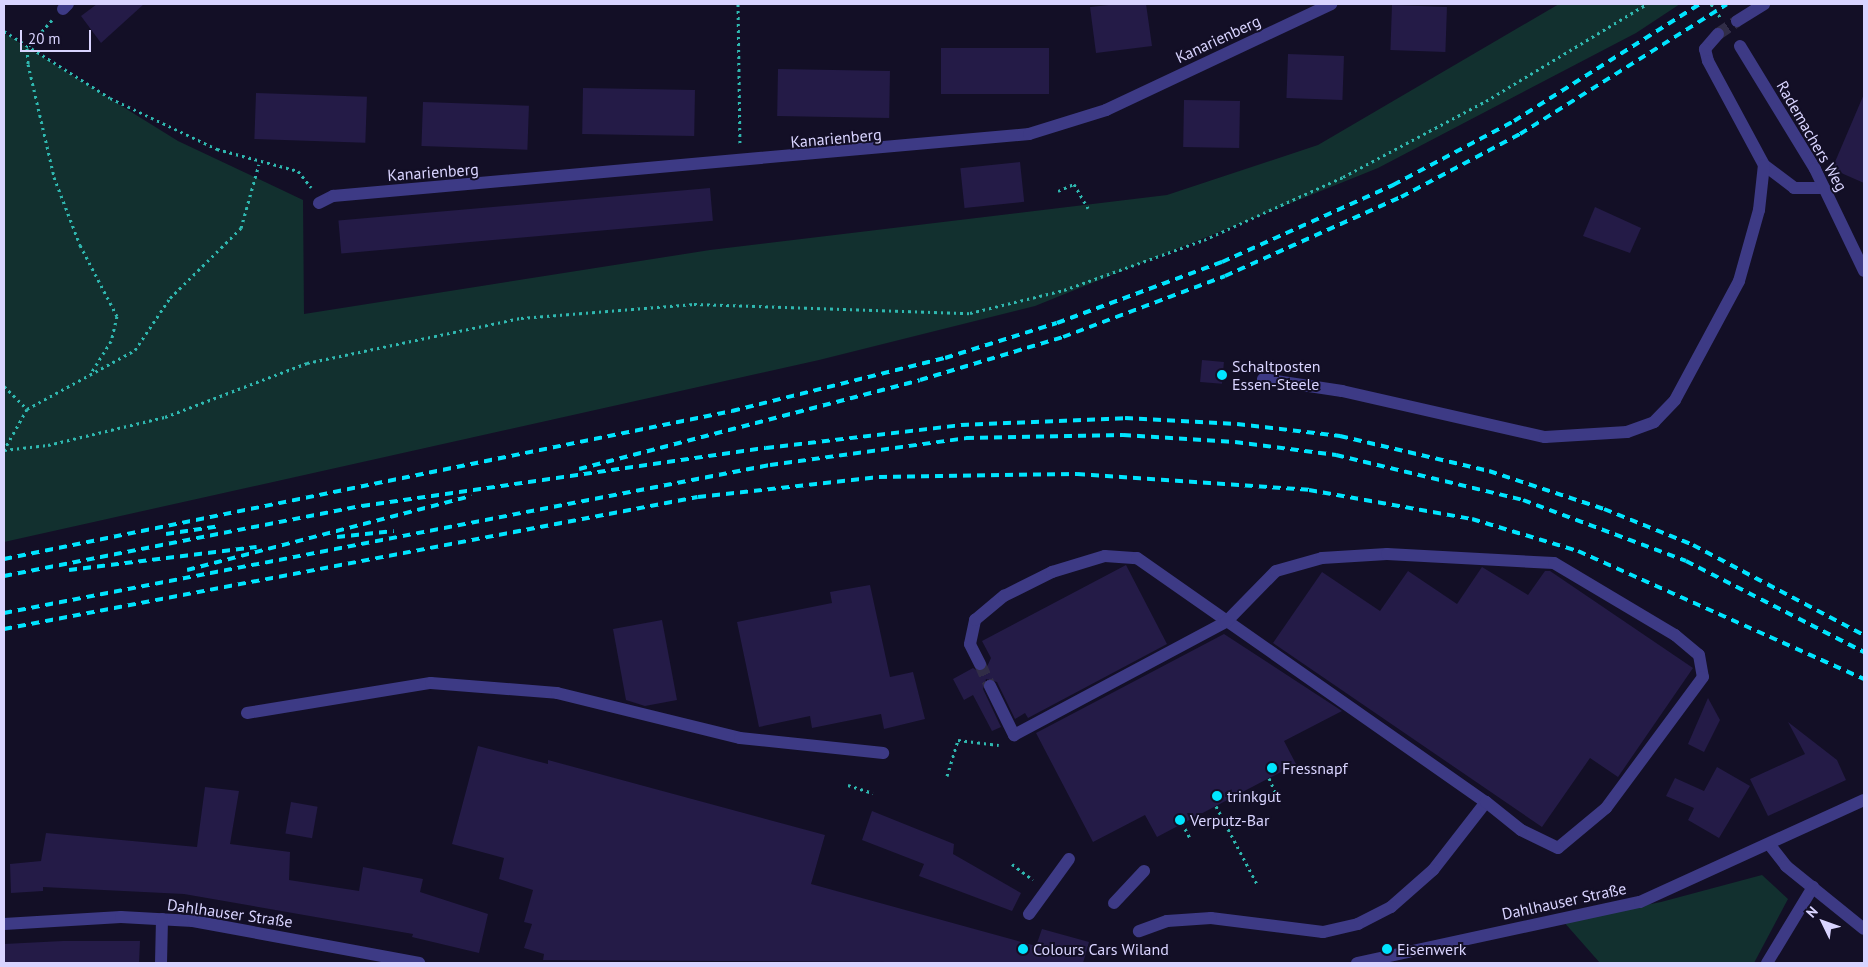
<!DOCTYPE html>
<meta charset="utf-8">
<style>
body{margin:0}
#map{position:relative;width:1868px;height:967px;overflow:hidden;background:#130f26;font-family:"PT Sans",sans-serif}
div>[style]{position:absolute}
[style*='--x']{left:calc(var(--x)*1px);top:calc(var(--y)*1px);width:calc(var(--w)*1px);rotate:calc(var(--a)*1deg)}
.green>*{inset:0;background:#12302f}
.building>*{inset:0;background:#241b47;transform-origin:0 0}
.minor-tunnel>*{height:12px;margin-top:-6px;transform-origin:0;background:repeating-linear-gradient(90deg,#312d47 0 12px,transparent 0 18px)}
.path>*{height:3px;margin-top:-1.5px;transform-origin:0;background:repeating-linear-gradient(90deg,#2fb8b0 0 2.5px,transparent 0 6.5px)}
.minor>*{height:12px;margin:-6px;padding:0 6px;transform-origin:6px;border-radius:6px;background:#3d3a85}
.rail>*{height:4px;margin-top:-2px;transform-origin:0;background:repeating-linear-gradient(90deg,#00e5ff 0 8px,transparent 0 14px)}
.dots>*{width:14px;height:14px;translate:-50% -50%;box-sizing:border-box;border:2px solid #130f26;border-radius:50%}
span{translate:-50% -50%;white-space:nowrap;text-align:center;line-height:1.15;-webkit-text-stroke:4px #130f26;paint-order:stroke}
.street-label{font-size:16px;color:#d9d4ff}
.poi-label{font-size:16px;color:#d9d4ff}
.left{translate:0 -50%;text-align:left}
.frame{position:absolute;inset:0;border:5px solid #d9d4ff;pointer-events:none}
.north{position:absolute;left:1798px;top:897px;width:50px;height:50px;-webkit-text-stroke:4px #130f26;paint-order:stroke;rotate:312deg;font-size:14px;font-weight:700;line-height:20px;text-align:center;color:#d9d4ff}
.north::after{content:'';display:block;margin:auto;width:18px;height:22px;background:#d9d4ff;clip-path:polygon(50% 0,100% 100%,50% 72%,0 100%)}
.scale{position:absolute;left:20px;top:30px;width:71px;height:22px;box-sizing:border-box;border:2px solid #d9d4ff;border-top:0;padding-left:6px;font-size:15px;line-height:18px;white-space:nowrap;color:#d9d4ff;-webkit-text-stroke:4px #130f26;paint-order:stroke}
</style>
<div id="map">
<div class="green">
<i style="clip-path:polygon(1559px 4px,1680px 4px,1636px 33px,1378px 168px,1035px 306px,819px 360px,4px 542px,4px 33px,178px 141px,303px 200px,304px 314px,710px 250px,1167px 195px,1318px 145px)"></i>
<i style="clip-path:polygon(1762px 875px,1788px 899px,1754px 963px,1600px 963px,1563px 921px,1661px 902px)"></i>
</div>
<div class="building">
<i style="clip-path:polygon(97px 4px,144px 4px,101px 43px,81px 16px)"></i>
<i style="clip-path:polygon(1118px 4px,1146px 4px,1152px 46px,1096px 53px,1090px 7px)"></i>
<i style="left:1392px;top:5px;width:55px;height:45px;rotate:2deg"></i>
<i style="left:941px;top:48px;width:108px;height:46px"></i>
<i style="left:1288px;top:54px;width:56px;height:44px;rotate:2deg"></i>
<i style="left:778px;top:69px;width:112px;height:47px;rotate:1deg"></i>
<i style="left:583px;top:88px;width:112px;height:46px;rotate:1deg"></i>
<i style="left:256px;top:93px;width:111px;height:46px;rotate:2deg"></i>
<i style="clip-path:polygon(1864px 94px,1864px 183px,1832px 169px)"></i>
<i style="left:1184px;top:100px;width:56px;height:47px;rotate:1deg"></i>
<i style="left:423px;top:102px;width:106px;height:44px;rotate:2deg"></i>
<i style="left:1020px;top:162px;width:40px;height:60px;rotate:84deg"></i>
<i style="left:710px;top:188px;width:33px;height:373px;rotate:85deg"></i>
<i style="clip-path:polygon(1595px 207px,1641px 228px,1630px 253px,1583px 236px)"></i>
<i style="left:1202px;top:360px;width:22px;height:22px;rotate:5deg"></i>
<i style="clip-path:polygon(1126px 565px,1167px 644px,1028px 718px,1025px 713px,1015px 719px,997px 682px,986px 679px,983px 689px,1001px 727px,992px 731px,973px 695px,964px 700px,953px 679px,973px 668px,979px 672px,986px 669px,991px 658px,982px 641px)"></i>
<i style="clip-path:polygon(1482px 567px,1528px 595px,1545px 571px,1550px 571px,1693px 668px,1618px 777px,1590px 758px,1542px 827px,1273px 643px,1322px 572px,1380px 611px,1408px 571px,1457px 604px)"></i>
<i style="clip-path:polygon(870px 585px,890px 677px,913px 672px,925px 719px,884px 729px,881px 714px,812px 728px,810px 716px,759px 727px,737px 622px,832px 603px,830px 592px)"></i>
<i style="clip-path:polygon(662px 620px,677px 700px,645px 706px,626px 700px,613px 629px)"></i>
<i style="clip-path:polygon(1224px 634px,1342px 711px,1284px 741px,1296px 764px,1157px 837px,1145px 815px,1093px 842px,1036px 733px)"></i>
<i style="clip-path:polygon(1708px 698px,1720px 720px,1704px 752px,1688px 744px)"></i>
<i style="clip-path:polygon(1788px 722px,1837px 760px,1846px 780px,1768px 816px,1750px 779px,1805px 754px)"></i>
<i style="clip-path:polygon(478px 746px,548px 764px,548px 760px,825px 835px,811px 884px,1036px 946px,1042px 929px,1089px 942px,1083px 963px,543px 960px,544px 954px,524px 948px,532px 924px,524px 922px,533px 890px,499px 879px,504px 858px,452px 844px)"></i>
<i style="clip-path:polygon(1717px 767px,1750px 786px,1719px 838px,1688px 820px,1694px 808px,1666px 796px,1675px 778px,1704px 791px)"></i>
<i style="clip-path:polygon(205px 787px,239px 791px,230px 844px,290px 852px,289px 880px,359px 891px,363px 867px,423px 879px,420px 892px,488px 914px,479px 953px,412px 937px,413px 934px,184px 894px,43px 887px,43px 891px,11px 893px,10px 864px,41px 861px,46px 833px,197px 847px)"></i>
<i style="left:291px;top:802px;width:27px;height:32px;rotate:10deg"></i>
<i style="clip-path:polygon(872px 811px,954px 844px,953px 854px,1021px 893px,1012px 911px,919px 876px,924px 864px,862px 840px)"></i>
<i style="clip-path:polygon(63px 941px,140px 941px,139px 963px,4px 963px,4px 944px)"></i>
</div>
<div class="minor-tunnel">
<i style="--x:1718;--y:34;--w:23;--a:-34"></i>
<i style="--x:980;--y:664;--w:24;--a:66"></i>
</div>
<div class="path">
<i style="--x:738;--y:4;--w:139;--a:89.2"></i>
<i style="--x:1711;--y:4;--w:16;--a:55"></i>
<i style="--x:52;--y:20;--w:38;--a:132"></i>
<i style="--x:27;--y:48;--w:16;--a:86"></i>
<i style="--x:28;--y:64;--w:116;--a:77"></i>
<i style="--x:54;--y:177;--w:73;--a:69.1"></i>
<i style="--x:80;--y:245;--w:80;--a:62.5"></i>
<i style="--x:117;--y:316;--w:26;--a:103"></i>
<i style="--x:111;--y:341;--w:38;--a:122"></i>
<i style="--x:4;--y:31;--w:125;--a:32.3"></i>
<i style="--x:110;--y:98;--w:119;--a:25.5"></i>
<i style="--x:217;--y:149;--w:84;--a:15.2"></i>
<i style="--x:298;--y:171;--w:21;--a:51"></i>
<i style="--x:1058;--y:191;--w:17;--a:-24"></i>
<i style="--x:1074;--y:184;--w:28;--a:60"></i>
<i style="--x:4;--y:386;--w:33;--a:45"></i>
<i style="--x:27;--y:409;--w:47;--a:119.3"></i>
<i style="--x:27;--y:409;--w:123;--a:-28.6"></i>
<i style="--x:135;--y:350;--w:63;--a:-56.1"></i>
<i style="--x:170;--y:298;--w:100;--a:-44.6"></i>
<i style="--x:241;--y:228;--w:66;--a:-74.3"></i>
<i style="--x:4;--y:450;--w:44;--a:-6.5"></i>
<i style="--x:48;--y:445;--w:120;--a:-13.5"></i>
<i style="--x:165;--y:417;--w:152;--a:-20.8"></i>
<i style="--x:307;--y:363;--w:219;--a:-11.9"></i>
<i style="--x:521;--y:318;--w:174;--a:-4.6"></i>
<i style="--x:694;--y:304;--w:276;--a:1.9"></i>
<i style="--x:970;--y:313;--w:97;--a:-13.7"></i>
<i style="--x:1064;--y:290;--w:149;--a:-19.7"></i>
<i style="--x:1204;--y:240;--w:153;--a:-24.4"></i>
<i style="--x:1343;--y:177;--w:162;--a:-28"></i>
<i style="--x:1486;--y:101;--w:188;--a:-31.1"></i>
<i style="--x:947;--y:776;--w:38;--a:-73"></i>
<i style="--x:958;--y:740;--w:41;--a:7"></i>
<i style="--x:1269;--y:778;--w:17;--a:66"></i>
<i style="--x:848;--y:785;--w:26;--a:18"></i>
<i style="--x:1216;--y:806;--w:88;--a:62.3"></i>
<i style="--x:1182;--y:823;--w:19;--a:62"></i>
<i style="--x:1012;--y:864;--w:26;--a:37"></i>
</div>
<div class="minor">
<i style="--x:63;--y:9;--w:7;--a:-45"></i>
<i style="--x:1737;--y:21;--w:32;--a:-32"></i>
<i style="--x:1718;--y:34;--w:20;--a:131"></i>
<i style="--x:1705;--y:49;--w:12;--a:76"></i>
<i style="--x:1708;--y:61;--w:118;--a:61.7"></i>
<i style="--x:1764;--y:165;--w:38;--a:37"></i>
<i style="--x:1794;--y:188;--w:30;--a:0"></i>
<i style="--x:1740;--y:46;--w:144;--a:58.6"></i>
<i style="--x:1815;--y:169;--w:113;--a:64.3"></i>
<i style="--x:319;--y:203;--w:16;--a:-27"></i>
<i style="--x:333;--y:196;--w:699;--a:-5.09"></i>
<i style="--x:1029;--y:134;--w:81;--a:-17.3"></i>
<i style="--x:1106;--y:110;--w:249;--a:-25.2"></i>
<i style="--x:1263;--y:379;--w:80;--a:8.6"></i>
<i style="--x:1342;--y:391;--w:208;--a:12.8"></i>
<i style="--x:1545;--y:437;--w:82;--a:-3.5"></i>
<i style="--x:1627;--y:432;--w:29;--a:-20"></i>
<i style="--x:1654;--y:422;--w:30;--a:-46"></i>
<i style="--x:1675;--y:400;--w:135;--a:-61.7"></i>
<i style="--x:1739;--y:281;--w:74;--a:-74.3"></i>
<i style="--x:1759;--y:210;--w:45;--a:-83.7"></i>
<i style="--x:980;--y:664;--w:22;--a:-117"></i>
<i style="--x:970;--y:644;--w:25;--a:-78"></i>
<i style="--x:975;--y:620;--w:38;--a:-40"></i>
<i style="--x:1004;--y:596;--w:54;--a:-26.6"></i>
<i style="--x:1052;--y:572;--w:55;--a:-16.8"></i>
<i style="--x:1105;--y:556;--w:32;--a:4"></i>
<i style="--x:1137;--y:558;--w:426;--a:35"></i>
<i style="--x:1486;--y:802;--w:86;--a:127.9"></i>
<i style="--x:1433;--y:870;--w:56;--a:138.6"></i>
<i style="--x:1391;--y:907;--w:37;--a:153"></i>
<i style="--x:1358;--y:924;--w:36;--a:167"></i>
<i style="--x:1323;--y:932;--w:113;--a:-172.9"></i>
<i style="--x:1211;--y:918;--w:44;--a:176.1"></i>
<i style="--x:1167;--y:921;--w:30;--a:160"></i>
<i style="--x:990;--y:686;--w:55;--a:63.9"></i>
<i style="--x:1014;--y:735;--w:240;--a:-28.1"></i>
<i style="--x:1226;--y:622;--w:71;--a:-45.6"></i>
<i style="--x:1276;--y:571;--w:48;--a:-15.8"></i>
<i style="--x:1322;--y:558;--w:65;--a:-3.5"></i>
<i style="--x:1387;--y:554;--w:167;--a:3.1"></i>
<i style="--x:1554;--y:563;--w:141;--a:30.8"></i>
<i style="--x:1675;--y:635;--w:31;--a:40"></i>
<i style="--x:1699;--y:655;--w:22;--a:80"></i>
<i style="--x:1703;--y:677;--w:163;--a:126.5"></i>
<i style="--x:1606;--y:808;--w:62;--a:140.2"></i>
<i style="--x:1558;--y:848;--w:41;--a:-154.1"></i>
<i style="--x:1521;--y:830;--w:45;--a:-141.3"></i>
<i style="--x:247;--y:713;--w:186;--a:-9.3"></i>
<i style="--x:431;--y:683;--w:126;--a:4.5"></i>
<i style="--x:557;--y:693;--w:188;--a:13.8"></i>
<i style="--x:740;--y:738;--w:144;--a:6"></i>
<i style="--x:1769;--y:844;--w:28;--a:52"></i>
<i style="--x:1786;--y:866;--w:100;--a:38.9"></i>
<i style="--x:1114;--y:903;--w:44;--a:-46.8"></i>
<i style="--x:1029;--y:914;--w:68;--a:-54"></i>
<i style="--x:4;--y:924;--w:117;--a:-3.4"></i>
<i style="--x:121;--y:917;--w:72;--a:3.2"></i>
<i style="--x:193;--y:921;--w:230;--a:10.5"></i>
<i style="--x:161;--y:963;--w:44;--a:-88.7"></i>
<i style="--x:1357;--y:963;--w:289;--a:-12.2"></i>
<i style="--x:1640;--y:902;--w:246;--a:-24.5"></i>
<i style="--x:1767;--y:963;--w:89;--a:-58.8"></i>
</div>
<div class="rail">
<i style="--x:579;--y:469;--w:352;--a:-14.6"></i>
<i style="--x:920;--y:380;--w:149;--a:-16.7"></i>
<i style="--x:1063;--y:337;--w:173;--a:-20.6"></i>
<i style="--x:1225;--y:276;--w:193;--a:-24.2"></i>
<i style="--x:1401;--y:197;--w:135;--a:-27.9"></i>
<i style="--x:1520;--y:134;--w:244;--a:-32.1"></i>
<i style="--x:166;--y:534;--w:55;--a:-8.4"></i>
<i style="--x:337;--y:537;--w:57;--a:-6"></i>
<i style="--x:4;--y:559;--w:743;--a:-11.49"></i>
<i style="--x:732;--y:411;--w:219;--a:-14"></i>
<i style="--x:945;--y:358;--w:117;--a:-17.4"></i>
<i style="--x:1057;--y:323;--w:176;--a:-20.3"></i>
<i style="--x:1222;--y:262;--w:188;--a:-24.2"></i>
<i style="--x:1393;--y:185;--w:137;--a:-27.9"></i>
<i style="--x:1514;--y:121;--w:220;--a:-32.2"></i>
<i style="--x:69;--y:570;--w:189;--a:-7"></i>
<i style="--x:187;--y:570;--w:294;--a:-14.6"></i>
<i style="--x:4;--y:576;--w:365;--a:-11.1"></i>
<i style="--x:362;--y:506;--w:408;--a:-8.2"></i>
<i style="--x:766;--y:448;--w:196;--a:-6.7"></i>
<i style="--x:961;--y:425;--w:164;--a:-2.4"></i>
<i style="--x:1125;--y:418;--w:112;--a:3.1"></i>
<i style="--x:1237;--y:424;--w:104;--a:6.6"></i>
<i style="--x:1340;--y:436;--w:153;--a:13.2"></i>
<i style="--x:1489;--y:471;--w:121;--a:18.3"></i>
<i style="--x:1604;--y:509;--w:96;--a:22"></i>
<i style="--x:1693;--y:545;--w:193;--a:27.8"></i>
<i style="--x:4;--y:613;--w:780;--a:-10.94"></i>
<i style="--x:770;--y:465;--w:198;--a:-7.8"></i>
<i style="--x:966;--y:438;--w:157;--a:-1.1"></i>
<i style="--x:1123;--y:435;--w:112;--a:3.6"></i>
<i style="--x:1235;--y:442;--w:102;--a:7.3"></i>
<i style="--x:1336;--y:455;--w:192;--a:13.5"></i>
<i style="--x:1523;--y:500;--w:174;--a:20.5"></i>
<i style="--x:1686;--y:561;--w:200;--a:27.1"></i>
<i style="--x:4;--y:629;--w:706;--a:-10.77"></i>
<i style="--x:698;--y:497;--w:182;--a:-6.3"></i>
<i style="--x:879;--y:477;--w:198;--a:-0.9"></i>
<i style="--x:1077;--y:474;--w:233;--a:3.9"></i>
<i style="--x:1309;--y:490;--w:166;--a:10.1"></i>
<i style="--x:1472;--y:519;--w:111;--a:16.8"></i>
<i style="--x:1578;--y:551;--w:313;--a:24.1"></i>
</div>
<div class="dots">
<i style="left:1222px;top:375px;background:#00e5ff"></i>
<i style="left:1272px;top:768px;background:#00e5ff"></i>
<i style="left:1217px;top:796px;background:#00e5ff"></i>
<i style="left:1180px;top:820px;background:#00e5ff"></i>
<i style="left:1023px;top:949px;background:#00e5ff"></i>
<i style="left:1387px;top:949px;background:#00e5ff"></i>
</div>
<div class="street-label">
<span style="left:1218px;top:39px;rotate:-25deg">Kanarienberg</span>
<span style="left:1812px;top:136px;rotate:60deg">Rademachers Weg</span>
<span style="left:836px;top:138px;rotate:-5deg">Kanarienberg</span>
<span style="left:433px;top:172px;rotate:-4deg">Kanarienberg</span>
<span style="left:1564px;top:901px;rotate:-12deg">Dahlhauser Straße</span>
<span style="left:230px;top:913px;rotate:8deg">Dahlhauser Straße</span>
</div>
<div class="poi-label">
<span class="left" style="left:1232px;top:375px">Schaltposten<br>Essen-Steele</span>
<span class="left" style="left:1282px;top:768px">Fressnapf</span>
<span class="left" style="left:1227px;top:796px">trinkgut</span>
<span class="left" style="left:1190px;top:820px">Verputz-Bar</span>
<span class="left" style="left:1033px;top:949px">Colours Cars Wiland</span>
<span class="left" style="left:1397px;top:949px">Eisenwerk</span>
</div>
<div class="frame"></div>
<div class="north">N</div>
<div class="scale">20 m</div>
</div>
